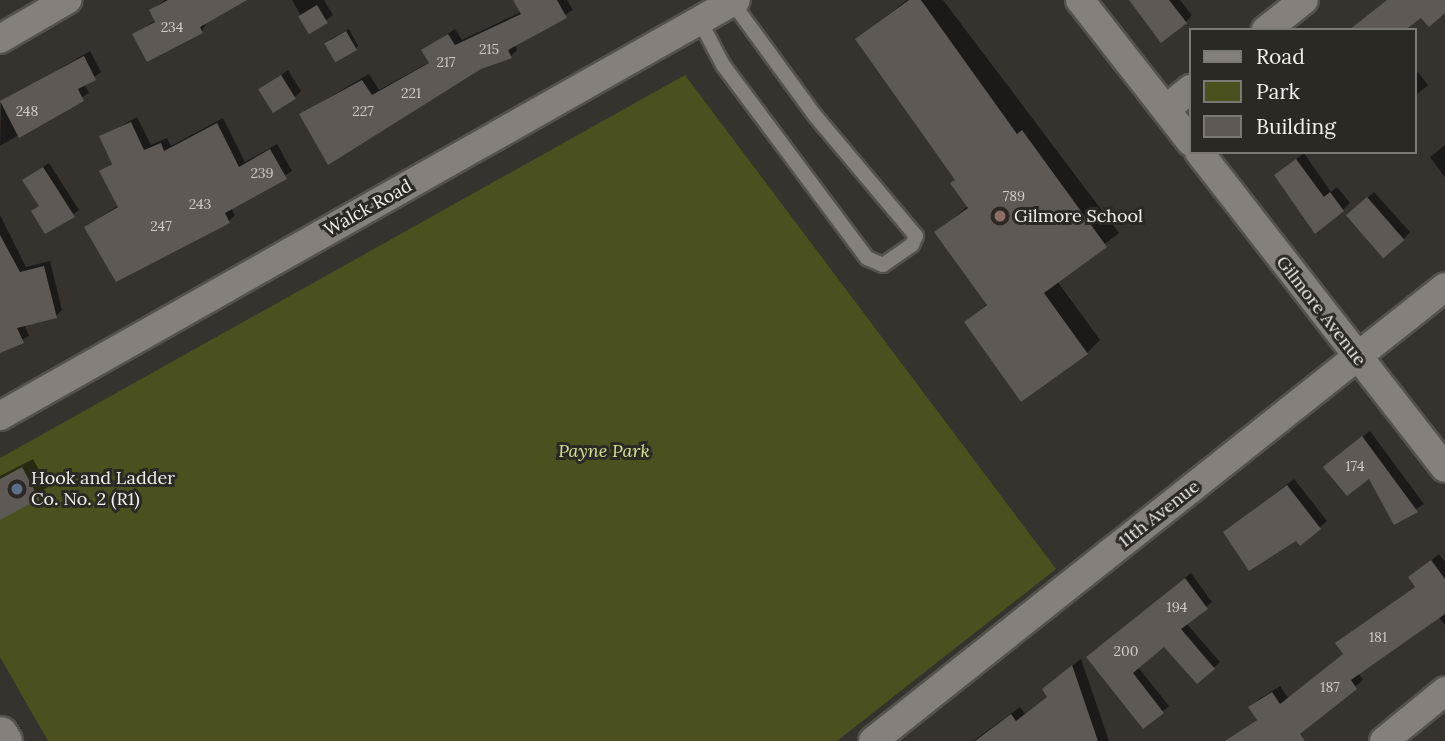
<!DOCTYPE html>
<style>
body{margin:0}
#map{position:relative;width:1445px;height:741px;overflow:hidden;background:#36322e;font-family:Lora,serif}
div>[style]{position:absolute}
.green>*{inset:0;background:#4b501e}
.shadow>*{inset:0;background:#0007}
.building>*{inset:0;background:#5e5955;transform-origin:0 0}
.roads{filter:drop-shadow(2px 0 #55524e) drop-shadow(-2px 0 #55524e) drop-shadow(0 2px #55524e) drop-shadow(0 -2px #55524e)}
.service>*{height:14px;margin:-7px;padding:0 7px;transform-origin:7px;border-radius:7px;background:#85807b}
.minor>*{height:28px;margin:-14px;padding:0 14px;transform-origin:14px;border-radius:14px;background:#85807b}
.tertiary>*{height:35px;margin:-17.5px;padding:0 17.5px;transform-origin:17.5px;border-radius:17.5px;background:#85807b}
.dots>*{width:19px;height:19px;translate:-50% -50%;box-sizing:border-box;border:4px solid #2c2824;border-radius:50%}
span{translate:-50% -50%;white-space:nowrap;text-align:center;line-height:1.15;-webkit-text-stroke:6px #2c2824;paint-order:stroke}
.number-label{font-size:14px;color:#cecac7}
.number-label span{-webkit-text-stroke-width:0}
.street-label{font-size:18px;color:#f3f0ed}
.poi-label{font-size:18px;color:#f3f0ed}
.left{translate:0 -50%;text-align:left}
.park-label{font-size:18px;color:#d7e18f;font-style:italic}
.legend{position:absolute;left:1189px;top:28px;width:228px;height:126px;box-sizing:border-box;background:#2c2824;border:2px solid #7c7874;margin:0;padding:9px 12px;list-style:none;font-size:21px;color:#f3f0ed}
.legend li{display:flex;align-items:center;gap:14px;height:35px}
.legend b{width:35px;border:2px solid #7c7874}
</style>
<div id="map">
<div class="green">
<i style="clip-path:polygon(685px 75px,1056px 569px,837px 741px,48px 741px,0 657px,0 458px)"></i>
</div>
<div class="shadow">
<i style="clip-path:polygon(165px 0,244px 0,207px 22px,202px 31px,134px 34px,156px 20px,151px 10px)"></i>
<i style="clip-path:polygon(292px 0,324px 0,333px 15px,310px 32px)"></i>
<i style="clip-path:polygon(515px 0,567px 0,573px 10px,515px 44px,517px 50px,511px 56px,480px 68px,301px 114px,369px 74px,379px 90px,430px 62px,423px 50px,455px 29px,462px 40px,521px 12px)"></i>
<i style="clip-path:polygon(907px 0,943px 0,1119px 233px,1057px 281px,1100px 340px,1087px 353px,966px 322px,988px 303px,937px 232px,969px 205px,957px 179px,857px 39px)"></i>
<i style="clip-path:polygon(1132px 0,1180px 0,1192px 15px,1186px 22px)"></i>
<i style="clip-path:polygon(349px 29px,358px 46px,356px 49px,329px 40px)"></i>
<i style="clip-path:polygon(90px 51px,101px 72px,84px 84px,89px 93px,0 146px,1px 103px)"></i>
<i style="clip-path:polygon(288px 70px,301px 91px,295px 97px,260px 90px)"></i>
<i style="clip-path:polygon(1418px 72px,1428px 85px,1415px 96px,1415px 75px)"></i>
<i style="clip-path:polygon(137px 117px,151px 145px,167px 138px,171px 146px,223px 118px,245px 162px,277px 144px,292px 171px,231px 208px,235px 215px,229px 221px,86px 227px,119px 205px,101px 171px,113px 162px,102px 137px)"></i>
<i style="clip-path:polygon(1445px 145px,1445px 178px,1430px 157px)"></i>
<i style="clip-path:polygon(1304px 153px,1331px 192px,1337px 187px,1350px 203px,1343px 210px,1276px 175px)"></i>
<i style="clip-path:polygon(49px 163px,79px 210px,46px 232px,33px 211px,40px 205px,24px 180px)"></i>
<i style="clip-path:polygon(1374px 192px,1410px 232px,1404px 239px,1355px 209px)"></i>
<i style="clip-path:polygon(0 215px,26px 267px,50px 261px,62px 310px,56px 316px,24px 324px,29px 336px,0 351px)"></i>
<i style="clip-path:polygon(1370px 431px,1424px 504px,1395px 523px,1369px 476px,1332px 461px)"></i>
<i style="clip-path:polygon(33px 459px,48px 487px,0 518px,0 476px)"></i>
<i style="clip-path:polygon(1294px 479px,1327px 521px,1300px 544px,1296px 538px,1232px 526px)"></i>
<i style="clip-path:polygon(1439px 554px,1445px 562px,1445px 625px,1438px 616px,1358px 673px,1363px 680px,1291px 741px,1227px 741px,1258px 719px,1251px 708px,1258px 700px,1280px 686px,1288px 698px,1345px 653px,1338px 643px,1416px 586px,1410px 577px)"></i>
<i style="clip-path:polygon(1191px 573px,1212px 602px,1186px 623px,1220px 662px,1197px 682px,1164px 645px,1138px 667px,1169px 706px,1144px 727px,1094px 652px)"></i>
<i style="clip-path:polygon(1081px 659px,1109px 741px,973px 741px,1020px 707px,1025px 714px,1049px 696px,1052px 681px)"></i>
</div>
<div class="building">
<i style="clip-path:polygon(168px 0,247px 0,200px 27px,203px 33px,147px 62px,132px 34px,155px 22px,149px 10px)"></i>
<i style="clip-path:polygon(513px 0,557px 0,567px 18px,508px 50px,512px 58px,481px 69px,328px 165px,299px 114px,362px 80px,372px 95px,429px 63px,421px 50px,448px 34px,455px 45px,521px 14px)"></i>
<i style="clip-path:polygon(909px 0,921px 0,1017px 134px,1022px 130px,1107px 247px,1044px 293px,1088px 354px,1021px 402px,964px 322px,987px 305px,934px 232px,968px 208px,950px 183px,955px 180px,855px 39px)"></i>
<i style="clip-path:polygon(1129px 0,1169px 0,1187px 23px,1161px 43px)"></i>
<i style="clip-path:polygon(1387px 0,1445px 0,1445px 13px,1429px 27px,1421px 18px,1405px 30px,1349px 30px)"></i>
<i style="left:317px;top:5px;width:21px;height:22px;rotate:59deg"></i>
<i style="left:346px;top:31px;width:22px;height:25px;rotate:60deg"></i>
<i style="clip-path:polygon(84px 56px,96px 80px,78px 89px,84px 101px,19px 138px,0 101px)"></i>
<i style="left:281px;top:75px;width:28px;height:27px;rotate:58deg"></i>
<i style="clip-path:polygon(131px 122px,144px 150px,161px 143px,164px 151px,217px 123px,239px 167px,270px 149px,287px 179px,225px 213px,230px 223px,116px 282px,84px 227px,118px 207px,99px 171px,112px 164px,99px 136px)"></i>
<i style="clip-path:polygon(1296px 159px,1324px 197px,1330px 192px,1344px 211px,1315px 234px,1274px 175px)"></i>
<i style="clip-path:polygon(43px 167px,75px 217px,45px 234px,31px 211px,39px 206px,22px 180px)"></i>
<i style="left:1367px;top:197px;width:57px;height:28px;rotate:49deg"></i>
<i style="clip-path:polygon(0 235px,20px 272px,44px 266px,57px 318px,17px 328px,24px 343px,0 353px)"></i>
<i style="clip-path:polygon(1362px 436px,1418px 512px,1394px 525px,1369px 479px,1347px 496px,1323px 467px)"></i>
<i style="clip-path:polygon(22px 467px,39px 499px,0 520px,0 479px)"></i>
<i style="clip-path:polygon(1287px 485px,1321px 529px,1300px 546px,1296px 541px,1249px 571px,1223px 532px)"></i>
<i style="clip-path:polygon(1431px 560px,1445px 579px,1445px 614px,1351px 680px,1357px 689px,1300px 734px,1305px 741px,1225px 741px,1257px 720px,1248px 707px,1272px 692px,1280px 704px,1343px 654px,1335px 643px,1415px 587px,1408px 577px)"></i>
<i style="clip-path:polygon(1185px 578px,1208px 609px,1181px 629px,1215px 669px,1197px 684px,1164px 647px,1133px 673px,1164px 713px,1143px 729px,1086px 657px)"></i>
<i style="clip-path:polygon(1072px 665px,1098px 741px,975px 741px,1011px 714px,1016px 721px,1047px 697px,1042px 689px)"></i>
</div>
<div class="roads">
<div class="service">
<i style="left:700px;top:21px;width:50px;rotate:62.4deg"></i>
<i style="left:723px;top:65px;width:241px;rotate:53.3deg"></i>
<i style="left:867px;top:258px;width:17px;rotate:24deg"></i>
<i style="left:883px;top:265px;width:35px;rotate:-35deg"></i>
<i style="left:912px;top:245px;width:10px;rotate:-66deg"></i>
<i style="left:916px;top:236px;width:155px;rotate:-130deg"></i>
<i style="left:816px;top:117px;width:142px;rotate:-126.1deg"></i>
</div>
<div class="minor">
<i style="left:1080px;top:0;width:180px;rotate:52deg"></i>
<i style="left:1266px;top:30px;width:48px;rotate:-38.3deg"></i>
<i style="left:0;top:39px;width:78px;rotate:-30.2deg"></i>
<i style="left:1166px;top:109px;width:32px;rotate:-39deg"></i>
<i style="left:1199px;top:152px;width:400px;rotate:52.1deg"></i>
<i style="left:0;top:416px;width:845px;rotate:-29.48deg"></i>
<i style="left:873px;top:741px;width:730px;rotate:-38.44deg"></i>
<i style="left:1384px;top:741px;width:79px;rotate:-39.3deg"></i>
</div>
<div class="tertiary">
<i style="left:0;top:734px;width:8px;rotate:60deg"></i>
</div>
</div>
<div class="dots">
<i style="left:1000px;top:216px;background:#8d6e63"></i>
<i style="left:17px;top:489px;background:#5c6f8a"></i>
</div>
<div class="number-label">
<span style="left:172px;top:27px">234</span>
<span style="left:489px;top:49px">215</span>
<span style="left:446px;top:62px">217</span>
<span style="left:411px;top:93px">221</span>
<span style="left:27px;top:111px">248</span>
<span style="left:363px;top:111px">227</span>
<span style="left:262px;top:173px">239</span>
<span style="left:1014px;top:196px">789</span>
<span style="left:200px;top:204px">243</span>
<span style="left:161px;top:226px">247</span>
<span style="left:1355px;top:466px">174</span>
<span style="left:1177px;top:607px">194</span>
<span style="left:1378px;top:637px">181</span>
<span style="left:1126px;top:651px">200</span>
<span style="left:1330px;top:687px">187</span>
</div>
<div class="street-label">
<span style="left:368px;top:208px;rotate:-29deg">Walck Road</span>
<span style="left:1321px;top:311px;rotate:52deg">Gilmore Avenue</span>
<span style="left:1159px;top:514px;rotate:-38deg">11th Avenue</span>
</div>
<div class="poi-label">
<span class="left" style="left:1014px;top:216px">Gilmore School</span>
<span class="left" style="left:31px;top:489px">Hook and Ladder<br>Co. No. 2 (R1)</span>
</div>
<div class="park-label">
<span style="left:604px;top:451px">Payne Park</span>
</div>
<ul class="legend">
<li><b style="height:9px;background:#85807b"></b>Road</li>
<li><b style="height:19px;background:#4b501e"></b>Park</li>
<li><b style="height:19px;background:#5e5955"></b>Building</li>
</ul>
</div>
